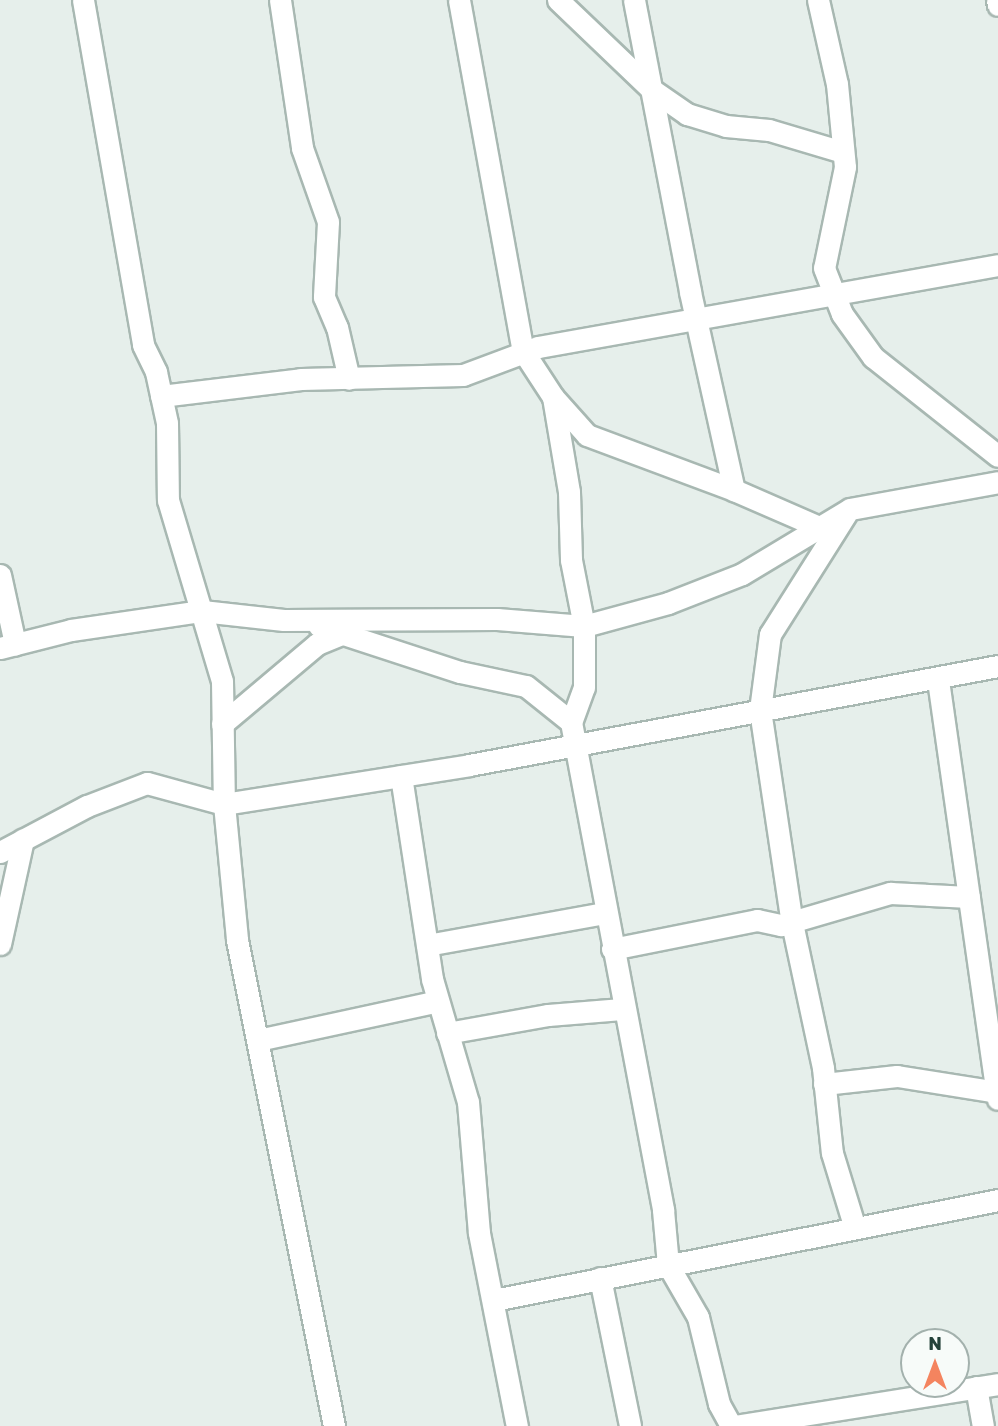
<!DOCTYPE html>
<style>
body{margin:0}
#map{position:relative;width:998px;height:1426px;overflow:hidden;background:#e6efeb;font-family:Rubik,sans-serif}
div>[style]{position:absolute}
.roads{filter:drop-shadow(2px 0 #a8b8b2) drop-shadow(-2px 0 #a8b8b2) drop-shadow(0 2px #a8b8b2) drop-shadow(0 -2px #a8b8b2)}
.minor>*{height:21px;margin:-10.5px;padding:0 10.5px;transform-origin:10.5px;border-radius:10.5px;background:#fff}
span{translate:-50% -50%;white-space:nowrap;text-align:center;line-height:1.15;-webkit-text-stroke:5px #f7fbf9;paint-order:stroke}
.north{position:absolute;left:900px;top:1328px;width:70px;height:70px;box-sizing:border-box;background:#f7fbf9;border:2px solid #a3b1ad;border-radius:50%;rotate:0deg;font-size:19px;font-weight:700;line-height:28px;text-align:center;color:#24423a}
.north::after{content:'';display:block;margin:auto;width:24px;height:32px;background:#f4845f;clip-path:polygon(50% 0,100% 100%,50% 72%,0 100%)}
</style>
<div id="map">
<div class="roads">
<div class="minor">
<i style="left:83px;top:0;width:350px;rotate:80.1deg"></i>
<i style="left:143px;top:345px;width:30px;rotate:64deg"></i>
<i style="left:156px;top:372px;width:52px;rotate:77.8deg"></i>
<i style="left:167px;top:423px;width:77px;rotate:89.3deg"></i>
<i style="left:168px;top:500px;width:189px;rotate:73.4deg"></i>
<i style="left:222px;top:681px;width:123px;rotate:89.1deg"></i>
<i style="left:224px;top:804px;width:137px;rotate:84.5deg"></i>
<i style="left:237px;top:940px;width:496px;rotate:78.7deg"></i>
<i style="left:280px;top:0;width:150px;rotate:81.5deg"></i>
<i style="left:302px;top:148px;width:78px;rotate:70.6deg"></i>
<i style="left:328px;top:222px;width:75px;rotate:93.1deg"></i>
<i style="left:324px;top:297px;width:33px;rotate:67deg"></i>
<i style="left:337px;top:327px;width:53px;rotate:77deg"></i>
<i style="left:459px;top:0;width:357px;rotate:79.7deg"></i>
<i style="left:523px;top:351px;width:55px;rotate:56.9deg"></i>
<i style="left:553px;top:397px;width:96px;rotate:80.4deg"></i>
<i style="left:569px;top:492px;width:68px;rotate:88.3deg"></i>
<i style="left:571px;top:560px;width:67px;rotate:78.9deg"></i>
<i style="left:584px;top:626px;width:61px;rotate:90deg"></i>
<i style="left:584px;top:687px;width:37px;rotate:110deg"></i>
<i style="left:571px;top:722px;width:497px;rotate:79.3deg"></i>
<i style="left:663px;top:1210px;width:55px;rotate:84.8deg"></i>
<i style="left:668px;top:1265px;width:60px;rotate:60deg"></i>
<i style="left:698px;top:1317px;width:89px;rotate:76.4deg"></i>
<i style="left:719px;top:1404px;width:25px;rotate:61deg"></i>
<i style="left:558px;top:0;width:129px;rotate:43.7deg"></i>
<i style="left:651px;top:89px;width:44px;rotate:34.8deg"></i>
<i style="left:687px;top:114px;width:41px;rotate:17.1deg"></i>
<i style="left:726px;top:126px;width:43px;rotate:5.3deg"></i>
<i style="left:769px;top:130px;width:77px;rotate:16.6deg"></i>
<i style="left:634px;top:0;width:297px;rotate:79.1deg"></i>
<i style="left:690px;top:292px;width:203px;rotate:77.5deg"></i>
<i style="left:734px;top:490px;width:93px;rotate:23.5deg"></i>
<i style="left:818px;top:0;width:86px;rotate:77.3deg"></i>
<i style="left:837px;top:84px;width:83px;rotate:84.5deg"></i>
<i style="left:845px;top:167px;width:103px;rotate:101.7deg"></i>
<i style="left:824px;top:268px;width:49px;rotate:68.6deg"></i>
<i style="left:842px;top:314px;width:53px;rotate:54.2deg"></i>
<i style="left:873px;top:357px;width:159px;rotate:38.4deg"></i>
<i style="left:997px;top:0;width:5px;rotate:79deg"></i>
<i style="left:161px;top:396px;width:141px;rotate:-6.9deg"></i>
<i style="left:301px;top:379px;width:162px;rotate:-1.4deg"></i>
<i style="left:463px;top:375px;width:80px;rotate:-20.5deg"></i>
<i style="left:538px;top:347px;width:467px;rotate:-10.1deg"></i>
<i style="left:553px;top:397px;width:51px;rotate:48.2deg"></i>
<i style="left:587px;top:435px;width:157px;rotate:20.5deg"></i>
<i style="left:846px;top:514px;width:142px;rotate:122.3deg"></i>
<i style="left:770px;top:634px;width:77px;rotate:97.5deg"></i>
<i style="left:760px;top:710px;width:215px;rotate:81.5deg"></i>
<i style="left:792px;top:923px;width:148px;rotate:77.9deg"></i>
<i style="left:823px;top:1068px;width:85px;rotate:84deg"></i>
<i style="left:832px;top:1153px;width:78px;rotate:73deg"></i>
<i style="left:0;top:575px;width:71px;rotate:77.7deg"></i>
<i style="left:319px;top:626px;width:148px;rotate:18.1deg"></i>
<i style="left:460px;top:672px;width:67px;rotate:12deg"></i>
<i style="left:526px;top:686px;width:58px;rotate:38.7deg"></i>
<i style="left:0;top:648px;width:73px;rotate:-14.2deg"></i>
<i style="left:71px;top:630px;width:132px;rotate:-8.3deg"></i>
<i style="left:202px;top:611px;width:82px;rotate:6.3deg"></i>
<i style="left:284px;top:620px;width:213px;rotate:-0.3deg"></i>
<i style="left:497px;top:619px;width:87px;rotate:4.6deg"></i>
<i style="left:584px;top:626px;width:87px;rotate:-15.3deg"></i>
<i style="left:668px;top:603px;width:79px;rotate:-21.4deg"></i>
<i style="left:742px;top:574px;width:126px;rotate:-31deg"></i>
<i style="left:850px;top:509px;width:150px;rotate:-10.3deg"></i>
<i style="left:938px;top:680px;width:423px;rotate:81.9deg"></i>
<i style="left:222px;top:724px;width:124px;rotate:-40.1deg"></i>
<i style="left:317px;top:644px;width:31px;rotate:-22deg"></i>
<i style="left:401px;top:776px;width:205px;rotate:81.3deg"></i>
<i style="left:432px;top:979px;width:128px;rotate:73.7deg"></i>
<i style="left:468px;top:1102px;width:131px;rotate:85.2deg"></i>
<i style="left:479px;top:1233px;width:197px;rotate:78.9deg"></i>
<i style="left:0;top:852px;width:98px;rotate:-27.9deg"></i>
<i style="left:87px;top:806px;width:64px;rotate:-21deg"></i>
<i style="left:147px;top:783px;width:80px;rotate:15.3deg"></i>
<i style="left:224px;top:804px;width:248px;rotate:-9deg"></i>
<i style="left:469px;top:765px;width:538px;rotate:-10.6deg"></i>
<i style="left:0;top:944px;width:107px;rotate:-77.6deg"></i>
<i style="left:427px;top:945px;width:181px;rotate:-10.2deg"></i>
<i style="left:612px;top:949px;width:148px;rotate:-11.3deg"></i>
<i style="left:757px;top:920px;width:25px;rotate:12deg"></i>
<i style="left:781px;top:925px;width:114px;rotate:-16.4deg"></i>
<i style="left:890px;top:893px;width:79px;rotate:2.9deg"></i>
<i style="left:447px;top:1033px;width:103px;rotate:-10.1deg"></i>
<i style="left:548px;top:1015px;width:74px;rotate:-4.6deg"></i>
<i style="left:258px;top:1040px;width:184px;rotate:-12.2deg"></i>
<i style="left:824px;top:1084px;width:73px;rotate:-6.3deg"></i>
<i style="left:897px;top:1076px;width:101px;rotate:9.1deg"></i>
<i style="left:600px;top:1278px;width:151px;rotate:78.5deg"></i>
<i style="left:494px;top:1300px;width:514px;rotate:-11.22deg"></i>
<i style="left:976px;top:1387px;width:40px;rotate:80deg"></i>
<i style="left:734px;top:1426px;width:267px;rotate:-9deg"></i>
</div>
</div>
<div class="north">N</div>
</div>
